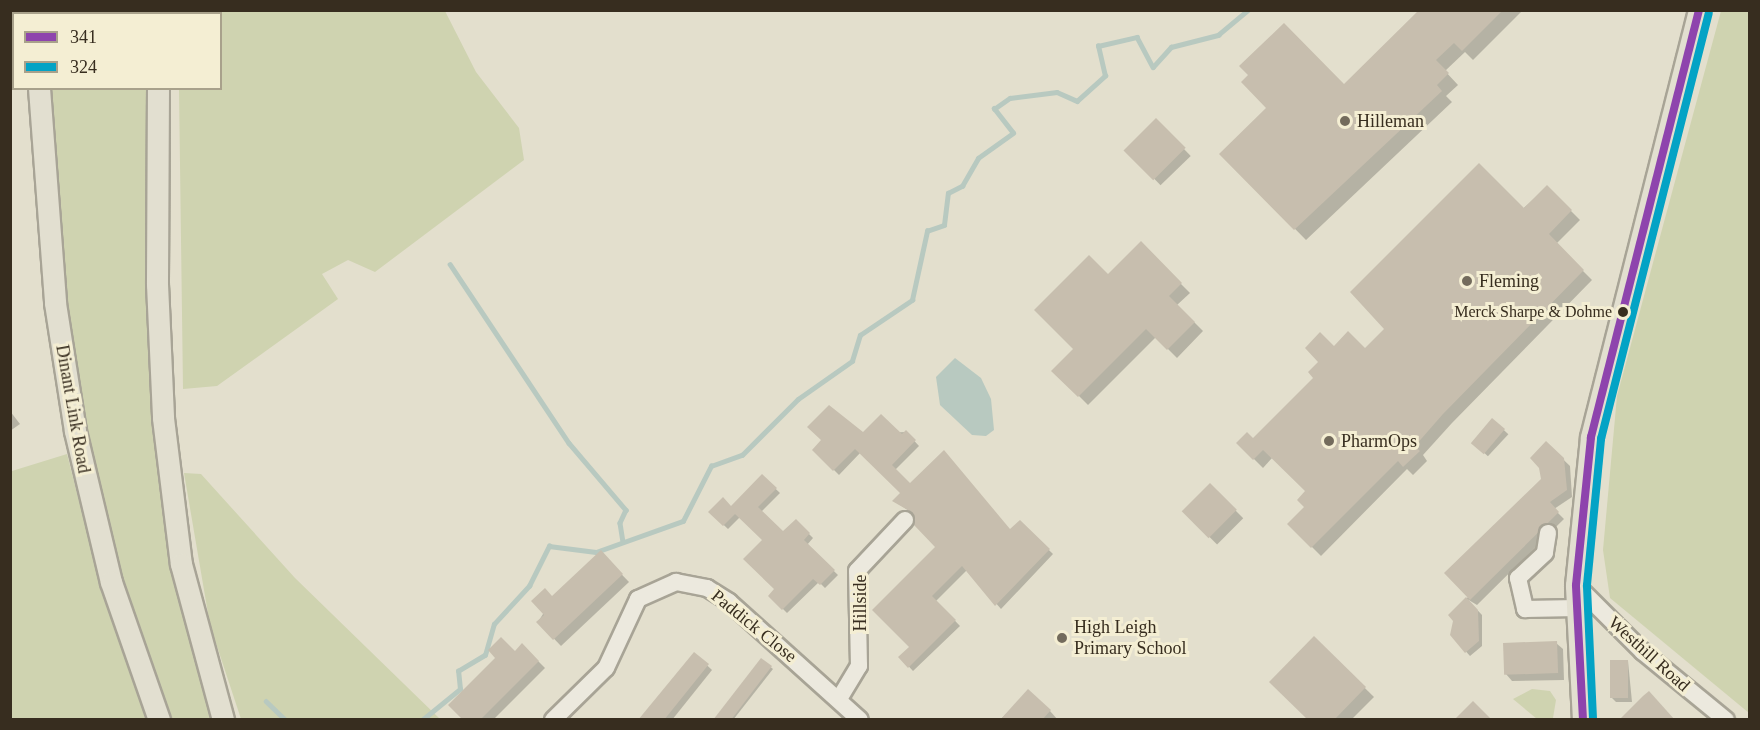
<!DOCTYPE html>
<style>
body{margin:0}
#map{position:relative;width:1760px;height:730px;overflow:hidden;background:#e3dfcd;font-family:Georgia,serif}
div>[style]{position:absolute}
.green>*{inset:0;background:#cfd3b0}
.water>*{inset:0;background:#b8c9c0}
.shadow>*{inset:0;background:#0003;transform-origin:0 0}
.stream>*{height:4.5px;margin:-2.25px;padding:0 2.25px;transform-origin:2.25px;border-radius:2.25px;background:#b8c9c0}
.building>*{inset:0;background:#c7beae;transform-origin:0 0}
.roads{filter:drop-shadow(2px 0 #a8a496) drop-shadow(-2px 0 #a8a496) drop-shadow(0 2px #a8a496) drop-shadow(0 -2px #a8a496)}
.minor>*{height:16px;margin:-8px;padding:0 8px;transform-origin:8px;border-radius:8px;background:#ece9de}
.major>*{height:21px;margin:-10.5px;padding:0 10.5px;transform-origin:10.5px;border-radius:10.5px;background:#e2dfd0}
.bus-1>*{height:8px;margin:-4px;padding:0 4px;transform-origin:4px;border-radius:4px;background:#8e44ad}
.bus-2>*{height:8px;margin:-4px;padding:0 4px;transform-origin:4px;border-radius:4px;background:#03a3c5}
.dots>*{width:16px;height:16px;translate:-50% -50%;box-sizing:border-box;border:3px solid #f4eed3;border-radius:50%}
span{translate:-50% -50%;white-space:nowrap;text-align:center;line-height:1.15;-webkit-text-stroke:6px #f4eed3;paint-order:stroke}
.bus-label{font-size:16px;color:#372d1f}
.right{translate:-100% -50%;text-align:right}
.poi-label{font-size:18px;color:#372d1f}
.left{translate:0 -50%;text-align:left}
.street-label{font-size:18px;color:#372d1f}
.frame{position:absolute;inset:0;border:12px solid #372d1f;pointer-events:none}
.legend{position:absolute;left:12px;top:12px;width:210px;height:78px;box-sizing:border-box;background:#f4eed3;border:2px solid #a8a18b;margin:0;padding:8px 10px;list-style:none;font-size:18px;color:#372d1f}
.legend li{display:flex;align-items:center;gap:12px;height:30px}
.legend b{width:30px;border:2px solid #a8a18b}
</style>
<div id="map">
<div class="green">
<i style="clip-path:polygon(46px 11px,153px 11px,153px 14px)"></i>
<i style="clip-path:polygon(180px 11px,445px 11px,476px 72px,519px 128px,524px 160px,375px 272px,348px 260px,322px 274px,338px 299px,217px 386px,183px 389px,179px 89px,220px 88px,220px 14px)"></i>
<i style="clip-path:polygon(1721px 11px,1750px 11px,1749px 713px,1610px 598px,1603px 550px,1617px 396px)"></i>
<i style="clip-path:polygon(50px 89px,151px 89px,167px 531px,213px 719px,170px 719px,112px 549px,69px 334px)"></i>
<i style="clip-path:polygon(67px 454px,97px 571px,148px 719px,11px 719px,10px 465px,12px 471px)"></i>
<i style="clip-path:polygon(184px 473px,201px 474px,295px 578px,440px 719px,241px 719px,210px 625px)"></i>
<i style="clip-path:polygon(1532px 689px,1550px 691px,1556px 700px,1553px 718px,1537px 719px,1513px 699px)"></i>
</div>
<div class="water">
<i style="clip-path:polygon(955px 358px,981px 378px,991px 399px,994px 430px,986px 436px,972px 435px,940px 405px,936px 377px)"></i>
</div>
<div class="shadow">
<i style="clip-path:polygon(1421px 10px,1523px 10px,1473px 60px,1465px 52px,1445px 71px,1458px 85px,1446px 96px,1452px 102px,1306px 240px,1221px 154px,1344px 86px)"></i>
<i style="left:1156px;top:120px;width:50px;height:42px;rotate:46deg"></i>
<i style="clip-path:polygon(1547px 187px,1580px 220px,1556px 244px,1592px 280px,1452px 423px,1423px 455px,1427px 461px,1413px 475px,1407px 469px,1321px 556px,1289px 524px,1306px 507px,1307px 491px,1273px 457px,1263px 468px,1238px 443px,1253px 440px,1315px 378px,1334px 348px,1366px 350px)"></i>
<i style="clip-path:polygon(1141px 244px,1190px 293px,1177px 305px,1203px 331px,1177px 358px,1156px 337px,1088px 405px,1054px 371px,1075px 349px,1108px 276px)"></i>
<i style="clip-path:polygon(10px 411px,20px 424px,10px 431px)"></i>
<i style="left:1493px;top:420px;width:21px;height:30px;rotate:43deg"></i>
<i style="clip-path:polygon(906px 432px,919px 446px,895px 470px,910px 486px,1011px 531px,1020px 522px,1053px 554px,1001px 609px,967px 570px,936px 601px,960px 626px,913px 671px,900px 657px,911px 647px,938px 547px,914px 514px,894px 501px,902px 493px,861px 452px,839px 475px,814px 450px,863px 434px)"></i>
<i style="clip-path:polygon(1546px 443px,1570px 466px,1572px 497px,1554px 509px,1564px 519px,1477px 605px,1467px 599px,1482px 615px,1482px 646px,1470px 656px,1451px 635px,1455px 621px,1450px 615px,1468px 597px,1542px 480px)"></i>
<i style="clip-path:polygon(762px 476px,780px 493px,761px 512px,784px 533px,796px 521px,813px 538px,807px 545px,838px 575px,825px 588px,819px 582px,787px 613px,770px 596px,776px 589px,764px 540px,740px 517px,728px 529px,710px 512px,731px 508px)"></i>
<i style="left:1210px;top:485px;width:47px;height:37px;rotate:45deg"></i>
<i style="clip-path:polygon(601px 553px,629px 582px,561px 646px,538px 622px,553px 598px)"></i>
<i style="clip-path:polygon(1314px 638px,1374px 697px,1351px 720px,1310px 720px)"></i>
<i style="clip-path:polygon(1556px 643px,1563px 649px,1564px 680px,1512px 681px,1506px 674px)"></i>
<i style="clip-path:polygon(522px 645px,545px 668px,493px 720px,465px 720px)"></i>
<i style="clip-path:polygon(695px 654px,712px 670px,672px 720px,642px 720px)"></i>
<i style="clip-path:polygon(762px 660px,773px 669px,733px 720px,715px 720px)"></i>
<i style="clip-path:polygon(1628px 661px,1632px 702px,1616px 702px,1612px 698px)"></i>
<i style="clip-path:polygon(1029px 691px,1050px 711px,1058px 720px,1000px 720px)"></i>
</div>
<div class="stream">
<i style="left:450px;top:264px;width:215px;rotate:56.4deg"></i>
<i style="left:569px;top:443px;width:88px;rotate:49.6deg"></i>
<i style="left:626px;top:510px;width:14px;rotate:115deg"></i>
<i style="left:620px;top:523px;width:18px;rotate:81deg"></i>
<i style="left:266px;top:701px;width:28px;rotate:44deg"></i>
<i style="left:422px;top:720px;width:49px;rotate:-39.2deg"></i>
<i style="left:460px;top:689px;width:18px;rotate:-96deg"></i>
<i style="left:458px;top:671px;width:31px;rotate:-31deg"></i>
<i style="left:485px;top:655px;width:32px;rotate:-74deg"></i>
<i style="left:494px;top:624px;width:52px;rotate:-47.4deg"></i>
<i style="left:529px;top:586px;width:45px;rotate:-63.4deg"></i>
<i style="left:549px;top:546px;width:47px;rotate:7.3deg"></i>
<i style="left:596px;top:552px;width:92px;rotate:-19.6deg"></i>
<i style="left:683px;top:521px;width:62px;rotate:-63deg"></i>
<i style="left:711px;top:466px;width:33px;rotate:-20deg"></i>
<i style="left:742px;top:455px;width:79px;rotate:-45deg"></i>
<i style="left:798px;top:399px;width:66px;rotate:-35.1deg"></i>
<i style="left:852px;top:361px;width:27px;rotate:-73deg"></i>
<i style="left:860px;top:335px;width:63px;rotate:-33.9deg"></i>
<i style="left:912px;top:300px;width:71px;rotate:-77.7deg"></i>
<i style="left:927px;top:231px;width:18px;rotate:-19deg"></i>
<i style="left:944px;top:225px;width:32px;rotate:-83deg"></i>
<i style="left:948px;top:193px;width:16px;rotate:-27deg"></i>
<i style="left:962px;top:186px;width:32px;rotate:-60deg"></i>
<i style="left:978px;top:158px;width:43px;rotate:-35.5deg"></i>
<i style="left:1013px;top:133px;width:31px;rotate:-128deg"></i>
<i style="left:994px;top:109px;width:19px;rotate:-35deg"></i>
<i style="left:1010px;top:98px;width:47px;rotate:-7.3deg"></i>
<i style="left:1057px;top:92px;width:22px;rotate:24deg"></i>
<i style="left:1077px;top:101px;width:38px;rotate:-42deg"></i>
<i style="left:1105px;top:76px;width:31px;rotate:-103deg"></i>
<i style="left:1098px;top:46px;width:40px;rotate:-13deg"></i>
<i style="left:1137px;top:37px;width:34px;rotate:62deg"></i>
<i style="left:1153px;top:67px;width:27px;rotate:-48deg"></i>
<i style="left:1171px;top:47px;width:49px;rotate:-14.3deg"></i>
<i style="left:1218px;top:35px;width:39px;rotate:-40deg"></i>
</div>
<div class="building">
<i style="clip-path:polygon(1419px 10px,1503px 10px,1462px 51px,1454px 43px,1436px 60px,1449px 73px,1437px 85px,1442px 91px,1294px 230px,1219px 154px,1266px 108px,1241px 82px,1248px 75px,1239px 66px,1284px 23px,1344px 84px)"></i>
<i style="left:1156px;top:118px;width:42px;height:46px;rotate:45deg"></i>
<i style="clip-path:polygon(1479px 163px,1524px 208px,1547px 185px,1572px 210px,1549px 234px,1584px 270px,1443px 414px,1415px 446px,1420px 451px,1403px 467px,1398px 461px,1311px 548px,1287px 524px,1304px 507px,1297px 500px,1305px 491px,1263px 450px,1253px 460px,1236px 443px,1247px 432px,1253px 438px,1313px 378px,1308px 372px,1318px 362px,1305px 348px,1320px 332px,1334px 346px,1348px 331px,1365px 348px,1384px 329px,1350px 292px)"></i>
<i style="clip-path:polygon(1141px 241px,1182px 283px,1169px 296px,1195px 322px,1167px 350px,1146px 329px,1078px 397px,1051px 371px,1073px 349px,1034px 310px,1089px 255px,1108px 274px)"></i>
<i style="clip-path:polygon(829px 405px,863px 432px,881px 414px,902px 434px,906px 430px,916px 440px,892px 465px,910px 483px,944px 450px,1010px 529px,1020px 520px,1050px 549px,995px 606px,962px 566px,932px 596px,956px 620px,908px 668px,898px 657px,909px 647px,872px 610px,935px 547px,914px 525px,913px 513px,892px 501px,900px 493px,855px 449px,833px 471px,812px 450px,821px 440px,807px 427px)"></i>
<i style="left:1492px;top:418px;width:17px;height:33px;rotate:40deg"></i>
<i style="clip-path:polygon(1546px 441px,1564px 458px,1567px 490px,1550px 502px,1559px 512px,1470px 600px,1444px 573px,1541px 479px,1539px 468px,1530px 458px)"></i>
<i style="clip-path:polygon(762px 474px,777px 488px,758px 507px,783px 531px,796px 519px,810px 533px,804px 540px,835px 570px,820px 585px,813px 579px,782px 610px,768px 596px,774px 589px,743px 559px,762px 540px,735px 514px,723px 526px,708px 512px,723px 497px,731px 506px)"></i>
<i style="left:1210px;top:483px;width:38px;height:40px;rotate:45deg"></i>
<i style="clip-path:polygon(601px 550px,623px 574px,553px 640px,536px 622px,544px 615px,531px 601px,545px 588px,552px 596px)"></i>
<i style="clip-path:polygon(1466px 597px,1478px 610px,1479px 641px,1465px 653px,1450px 635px,1453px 621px,1448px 615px)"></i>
<i style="clip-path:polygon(1314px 636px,1366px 687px,1334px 720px,1308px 720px,1269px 682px)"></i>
<i style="clip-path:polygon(501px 637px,515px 651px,522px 643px,539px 661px,480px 720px,463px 720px,448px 705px,495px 658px,488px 650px)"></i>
<i style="left:1557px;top:641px;width:32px;height:54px;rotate:88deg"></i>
<i style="clip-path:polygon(694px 652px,709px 664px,664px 720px,638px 720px)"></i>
<i style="clip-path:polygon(761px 658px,772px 666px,731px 720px,713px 720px)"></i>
<i style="left:1610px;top:660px;width:18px;height:38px"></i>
<i style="clip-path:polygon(1028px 689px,1051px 710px,1042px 720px,1000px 720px)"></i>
<i style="clip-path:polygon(1649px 691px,1675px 720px,1619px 720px,1643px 696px)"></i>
<i style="clip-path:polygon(1473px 701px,1492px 720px,1454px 720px)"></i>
</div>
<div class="roads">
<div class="minor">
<i style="left:1548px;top:533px;width:20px;rotate:99deg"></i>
<i style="left:1545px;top:553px;width:37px;rotate:137deg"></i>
<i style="left:1518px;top:578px;width:32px;rotate:77deg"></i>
<i style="left:1525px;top:609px;width:52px;rotate:-1.1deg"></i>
<i style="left:1576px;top:585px;width:95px;rotate:45deg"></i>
<i style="left:1643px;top:652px;width:107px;rotate:39.3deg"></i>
<i style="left:839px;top:699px;width:39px;rotate:-59deg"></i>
<i style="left:859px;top:666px;width:95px;rotate:-91.2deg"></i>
<i style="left:857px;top:571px;width:70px;rotate:-46.7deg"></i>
<i style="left:553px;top:720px;width:74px;rotate:-44.5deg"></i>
<i style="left:606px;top:668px;width:76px;rotate:-65.1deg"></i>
<i style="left:638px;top:599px;width:42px;rotate:-24.1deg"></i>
<i style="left:676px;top:582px;width:32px;rotate:11deg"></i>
<i style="left:707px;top:588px;width:26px;rotate:32deg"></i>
<i style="left:729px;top:602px;width:176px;rotate:42deg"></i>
</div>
<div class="major">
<i style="left:35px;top:10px;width:4px;rotate:90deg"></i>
<i style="left:161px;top:14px;width:4px;rotate:-90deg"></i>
<i style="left:39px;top:88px;width:216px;rotate:85.7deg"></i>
<i style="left:55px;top:303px;width:130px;rotate:81.1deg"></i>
<i style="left:75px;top:431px;width:155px;rotate:76.6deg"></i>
<i style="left:111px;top:582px;width:146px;rotate:70.8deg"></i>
<i style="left:158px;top:88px;width:196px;rotate:90.3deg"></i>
<i style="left:157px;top:284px;width:134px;rotate:87.4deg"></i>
<i style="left:163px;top:418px;width:147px;rotate:83deg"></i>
<i style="left:181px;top:564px;width:162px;rotate:74.9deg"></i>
<i style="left:1583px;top:720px;width:135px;rotate:-93deg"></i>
<i style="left:1576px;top:585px;width:149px;rotate:-84.2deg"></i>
<i style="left:1591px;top:437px;width:440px;rotate:-75.8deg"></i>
</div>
</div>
<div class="bus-1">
<i style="left:1583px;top:720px;width:135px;rotate:-93deg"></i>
<i style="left:1576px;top:585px;width:149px;rotate:-84.2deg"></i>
<i style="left:1591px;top:437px;width:440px;rotate:-75.8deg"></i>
</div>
<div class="bus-2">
<i style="left:1593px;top:719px;width:134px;rotate:-92.6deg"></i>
<i style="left:1587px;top:585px;width:147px;rotate:-84.5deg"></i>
<i style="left:1601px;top:439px;width:439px;rotate:-75.8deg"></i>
</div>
<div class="dots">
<i style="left:1345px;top:121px;background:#736b5c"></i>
<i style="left:1467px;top:281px;background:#736b5c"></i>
<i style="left:1623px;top:312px;background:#372d1f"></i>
<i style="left:1329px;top:441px;background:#736b5c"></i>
<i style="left:1062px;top:638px;background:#736b5c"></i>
</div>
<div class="bus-label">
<span class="right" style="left:1612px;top:312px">Merck Sharpe &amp; Dohme</span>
</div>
<div class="poi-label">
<span class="left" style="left:1357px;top:121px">Hilleman</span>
<span class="left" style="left:1479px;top:281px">Fleming</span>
<span class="left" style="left:1341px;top:441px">PharmOps</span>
<span class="left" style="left:1074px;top:638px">High Leigh<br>Primary School</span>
</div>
<div class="street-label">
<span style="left:73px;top:409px;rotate:80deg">Dinant Link Road</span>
<span style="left:860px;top:603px;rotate:-90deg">Hillside</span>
<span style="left:754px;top:626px;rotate:39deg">Paddick Close</span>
<span style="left:1649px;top:654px;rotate:42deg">Westhill Road</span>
</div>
<div class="frame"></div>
<ul class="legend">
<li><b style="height:8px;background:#8e44ad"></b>341</li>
<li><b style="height:8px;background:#03a3c5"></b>324</li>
</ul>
</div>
